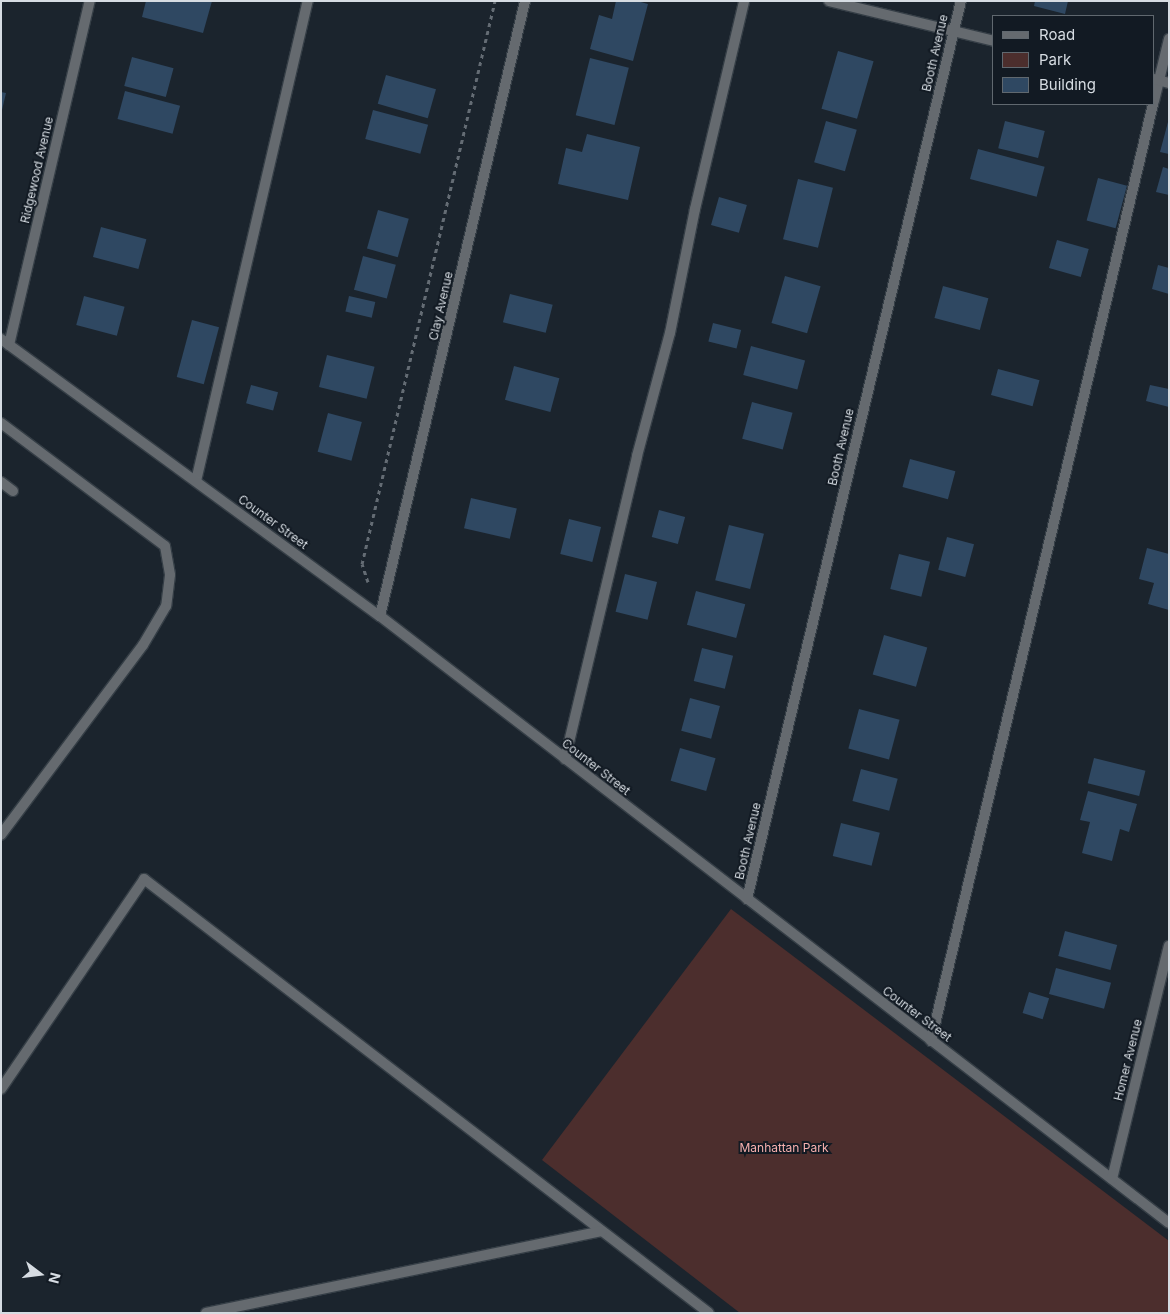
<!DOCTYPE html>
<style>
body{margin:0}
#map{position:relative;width:1170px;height:1314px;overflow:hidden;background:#1b242d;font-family:Inter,sans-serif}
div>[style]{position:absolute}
.green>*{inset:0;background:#4c2e2d}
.building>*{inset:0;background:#2f4862;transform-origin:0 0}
.path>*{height:3px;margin-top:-1.5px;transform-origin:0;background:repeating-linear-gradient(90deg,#646c74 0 4px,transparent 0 8px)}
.roads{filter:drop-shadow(1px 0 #353e46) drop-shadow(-1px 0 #353e46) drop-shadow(0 1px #353e46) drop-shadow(0 -1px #353e46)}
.lane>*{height:10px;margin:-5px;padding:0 5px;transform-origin:5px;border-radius:5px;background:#656a6f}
.street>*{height:10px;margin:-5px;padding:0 5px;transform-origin:5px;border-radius:5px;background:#656a6f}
span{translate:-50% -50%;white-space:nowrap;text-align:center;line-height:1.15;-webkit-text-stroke:4px #121a23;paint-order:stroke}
.street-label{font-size:12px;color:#d6dce2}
.park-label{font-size:12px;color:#f7b0ae}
.frame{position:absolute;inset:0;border:2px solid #d6dce2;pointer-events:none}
.legend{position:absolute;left:992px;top:15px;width:162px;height:90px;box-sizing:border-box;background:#121a23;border:1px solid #60686f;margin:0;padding:6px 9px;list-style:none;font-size:15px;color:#d6dce2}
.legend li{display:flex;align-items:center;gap:10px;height:25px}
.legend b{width:25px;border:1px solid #60686f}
.north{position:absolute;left:15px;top:1249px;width:50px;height:50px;-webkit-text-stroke:4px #121a23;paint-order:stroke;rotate:105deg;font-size:14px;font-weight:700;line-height:20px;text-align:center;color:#d6dce2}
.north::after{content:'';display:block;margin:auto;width:18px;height:22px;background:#d6dce2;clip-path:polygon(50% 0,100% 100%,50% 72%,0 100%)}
</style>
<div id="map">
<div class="green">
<i style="clip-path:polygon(731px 909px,1169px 1241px,1169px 1313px,740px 1313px,542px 1160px)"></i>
</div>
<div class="building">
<i style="clip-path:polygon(146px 1px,212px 1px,203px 33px,142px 17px)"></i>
<i style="clip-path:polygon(616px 1px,637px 1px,648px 4px,633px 61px,590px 49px,599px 15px,612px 19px)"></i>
<i style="clip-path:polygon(1035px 1px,1068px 1px,1065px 14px,1034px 6px)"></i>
<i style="left:838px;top:51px;width:37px;height:60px;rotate:16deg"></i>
<i style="left:132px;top:57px;width:43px;height:30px;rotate:15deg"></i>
<i style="left:590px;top:58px;width:40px;height:59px;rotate:14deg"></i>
<i style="left:386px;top:75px;width:52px;height:30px;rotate:16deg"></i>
<i style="left:125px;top:91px;width:57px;height:29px;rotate:15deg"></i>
<i style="clip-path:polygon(1px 92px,6px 93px,2px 110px,1px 110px)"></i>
<i style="left:373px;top:110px;width:57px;height:30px;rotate:15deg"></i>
<i style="left:826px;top:121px;width:32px;height:43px;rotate:16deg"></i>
<i style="left:1005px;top:121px;width:41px;height:28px;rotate:14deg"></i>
<i style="clip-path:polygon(1168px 122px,1169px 122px,1169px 154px,1160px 152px)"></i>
<i style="clip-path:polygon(587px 134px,640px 147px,628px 200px,558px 184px,566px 148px,582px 152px)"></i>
<i style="left:978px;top:149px;width:69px;height:31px;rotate:15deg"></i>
<i style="clip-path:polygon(1163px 167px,1169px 169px,1169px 195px,1156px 192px)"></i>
<i style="left:1098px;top:178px;width:30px;height:44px;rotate:15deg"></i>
<i style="left:798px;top:179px;width:36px;height:62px;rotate:14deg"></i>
<i style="left:719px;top:197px;width:29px;height:29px;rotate:16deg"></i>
<i style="left:378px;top:210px;width:32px;height:40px;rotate:16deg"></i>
<i style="left:101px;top:227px;width:47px;height:31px;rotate:15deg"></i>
<i style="left:1057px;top:240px;width:33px;height:29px;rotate:16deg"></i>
<i style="left:363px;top:256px;width:34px;height:35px;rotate:15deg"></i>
<i style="clip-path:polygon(1158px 265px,1169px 268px,1169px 294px,1152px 289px)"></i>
<i style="left:785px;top:276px;width:37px;height:49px;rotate:16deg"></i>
<i style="left:943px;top:286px;width:47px;height:33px;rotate:15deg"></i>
<i style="left:510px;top:294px;width:44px;height:29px;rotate:14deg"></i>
<i style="left:84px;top:296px;width:42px;height:30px;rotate:15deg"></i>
<i style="left:349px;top:296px;width:27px;height:16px;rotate:13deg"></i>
<i style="left:192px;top:320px;width:28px;height:59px;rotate:15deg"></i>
<i style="left:713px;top:323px;width:29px;height:19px;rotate:14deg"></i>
<i style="left:751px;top:346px;width:56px;height:30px;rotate:15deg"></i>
<i style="left:327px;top:355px;width:49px;height:33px;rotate:14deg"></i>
<i style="left:514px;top:366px;width:47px;height:35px;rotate:15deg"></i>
<i style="left:998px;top:369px;width:43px;height:27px;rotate:15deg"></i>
<i style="left:251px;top:385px;width:28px;height:19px;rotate:15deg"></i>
<i style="clip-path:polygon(1150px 385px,1169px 389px,1169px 407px,1146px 401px)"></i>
<i style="left:752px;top:402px;width:42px;height:38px;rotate:15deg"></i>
<i style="left:328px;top:413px;width:35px;height:40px;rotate:15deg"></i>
<i style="left:910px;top:459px;width:47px;height:29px;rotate:15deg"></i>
<i style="left:471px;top:498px;width:47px;height:31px;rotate:13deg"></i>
<i style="left:659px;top:510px;width:27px;height:28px;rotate:15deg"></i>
<i style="left:569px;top:519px;width:33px;height:36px;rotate:14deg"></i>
<i style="left:729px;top:525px;width:36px;height:57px;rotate:14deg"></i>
<i style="left:947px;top:537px;width:28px;height:34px;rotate:15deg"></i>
<i style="clip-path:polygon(1147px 548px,1169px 554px,1169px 610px,1148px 604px,1154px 583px,1139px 579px)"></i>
<i style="left:899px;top:554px;width:32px;height:36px;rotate:14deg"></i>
<i style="left:625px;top:574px;width:33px;height:39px;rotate:14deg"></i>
<i style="left:696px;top:591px;width:51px;height:35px;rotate:15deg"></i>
<i style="left:884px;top:635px;width:45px;height:41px;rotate:16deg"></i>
<i style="left:702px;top:648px;width:32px;height:34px;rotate:14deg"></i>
<i style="left:690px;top:698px;width:31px;height:34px;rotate:15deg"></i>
<i style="left:859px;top:709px;width:42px;height:41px;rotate:15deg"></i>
<i style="left:680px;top:748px;width:37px;height:34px;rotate:16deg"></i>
<i style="left:1094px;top:758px;width:53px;height:26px;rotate:14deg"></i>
<i style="left:861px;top:769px;width:38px;height:33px;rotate:15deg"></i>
<i style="clip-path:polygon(1088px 791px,1137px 804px,1129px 832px,1120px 829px,1112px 861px,1082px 853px,1090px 822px,1080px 820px)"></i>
<i style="left:841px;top:823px;width:40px;height:34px;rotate:14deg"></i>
<i style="left:1065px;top:931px;width:54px;height:26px;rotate:15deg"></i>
<i style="left:1056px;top:968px;width:57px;height:27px;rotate:15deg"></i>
<i style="left:1029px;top:992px;width:21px;height:22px;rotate:17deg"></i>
</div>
<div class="path">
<i style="left:368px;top:582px;width:19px;rotate:-108deg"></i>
<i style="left:362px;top:564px;width:578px;rotate:-76.71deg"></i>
</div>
<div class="roads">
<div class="lane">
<i style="left:1154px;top:101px;width:64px;rotate:-76.4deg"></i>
<i style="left:1px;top:423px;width:205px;rotate:36.9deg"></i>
<i style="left:165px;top:546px;width:29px;rotate:80deg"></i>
<i style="left:170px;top:575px;width:31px;rotate:97deg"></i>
<i style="left:166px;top:606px;width:45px;rotate:120.5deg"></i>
<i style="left:143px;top:645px;width:237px;rotate:126.8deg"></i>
<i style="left:196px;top:481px;width:493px;rotate:-76.9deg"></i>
<i style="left:1px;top:482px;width:15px;rotate:37deg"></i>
<i style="left:565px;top:759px;width:311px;rotate:-76.6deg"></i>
<i style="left:637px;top:456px;width:127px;rotate:-75deg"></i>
<i style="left:670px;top:333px;width:126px;rotate:-78.6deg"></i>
<i style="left:695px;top:209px;width:214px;rotate:-76.7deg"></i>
<i style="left:931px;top:1041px;width:963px;rotate:-76.67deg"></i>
<i style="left:1px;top:1089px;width:254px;rotate:-55.7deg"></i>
<i style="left:144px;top:879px;width:712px;rotate:37.53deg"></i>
<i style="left:206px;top:1313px;width:404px;rotate:-11.7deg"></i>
</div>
<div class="street">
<i style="left:829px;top:1px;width:170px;rotate:13.6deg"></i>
<i style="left:1154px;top:79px;width:16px;rotate:15deg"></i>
<i style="left:1px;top:339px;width:469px;rotate:36.2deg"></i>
<i style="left:380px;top:616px;width:995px;rotate:37.57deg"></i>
<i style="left:9px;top:345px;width:353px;rotate:-76.8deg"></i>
<i style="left:380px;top:616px;width:632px;rotate:-76.73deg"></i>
<i style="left:747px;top:899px;width:923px;rotate:-76.6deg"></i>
<i style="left:1112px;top:1179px;width:240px;rotate:-76.3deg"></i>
</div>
</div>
<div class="street-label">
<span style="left:935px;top:53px;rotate:-77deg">Booth Avenue</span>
<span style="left:37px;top:170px;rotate:-77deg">Ridgewood Avenue</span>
<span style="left:441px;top:306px;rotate:-77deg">Clay Avenue</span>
<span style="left:841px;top:447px;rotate:-77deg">Booth Avenue</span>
<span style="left:273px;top:522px;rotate:36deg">Counter Street</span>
<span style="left:596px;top:767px;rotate:38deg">Counter Street</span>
<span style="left:748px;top:841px;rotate:-77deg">Booth Avenue</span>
<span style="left:917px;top:1014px;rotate:37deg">Counter Street</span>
<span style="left:1128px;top:1060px;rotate:-76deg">Homer Avenue</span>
</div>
<div class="park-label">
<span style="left:784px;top:1148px">Manhattan Park</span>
</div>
<div class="frame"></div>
<ul class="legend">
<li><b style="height:6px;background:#656a6f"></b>Road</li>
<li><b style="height:14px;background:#4c2e2d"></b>Park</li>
<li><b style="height:14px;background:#2f4862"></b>Building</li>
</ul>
<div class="north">N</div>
</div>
